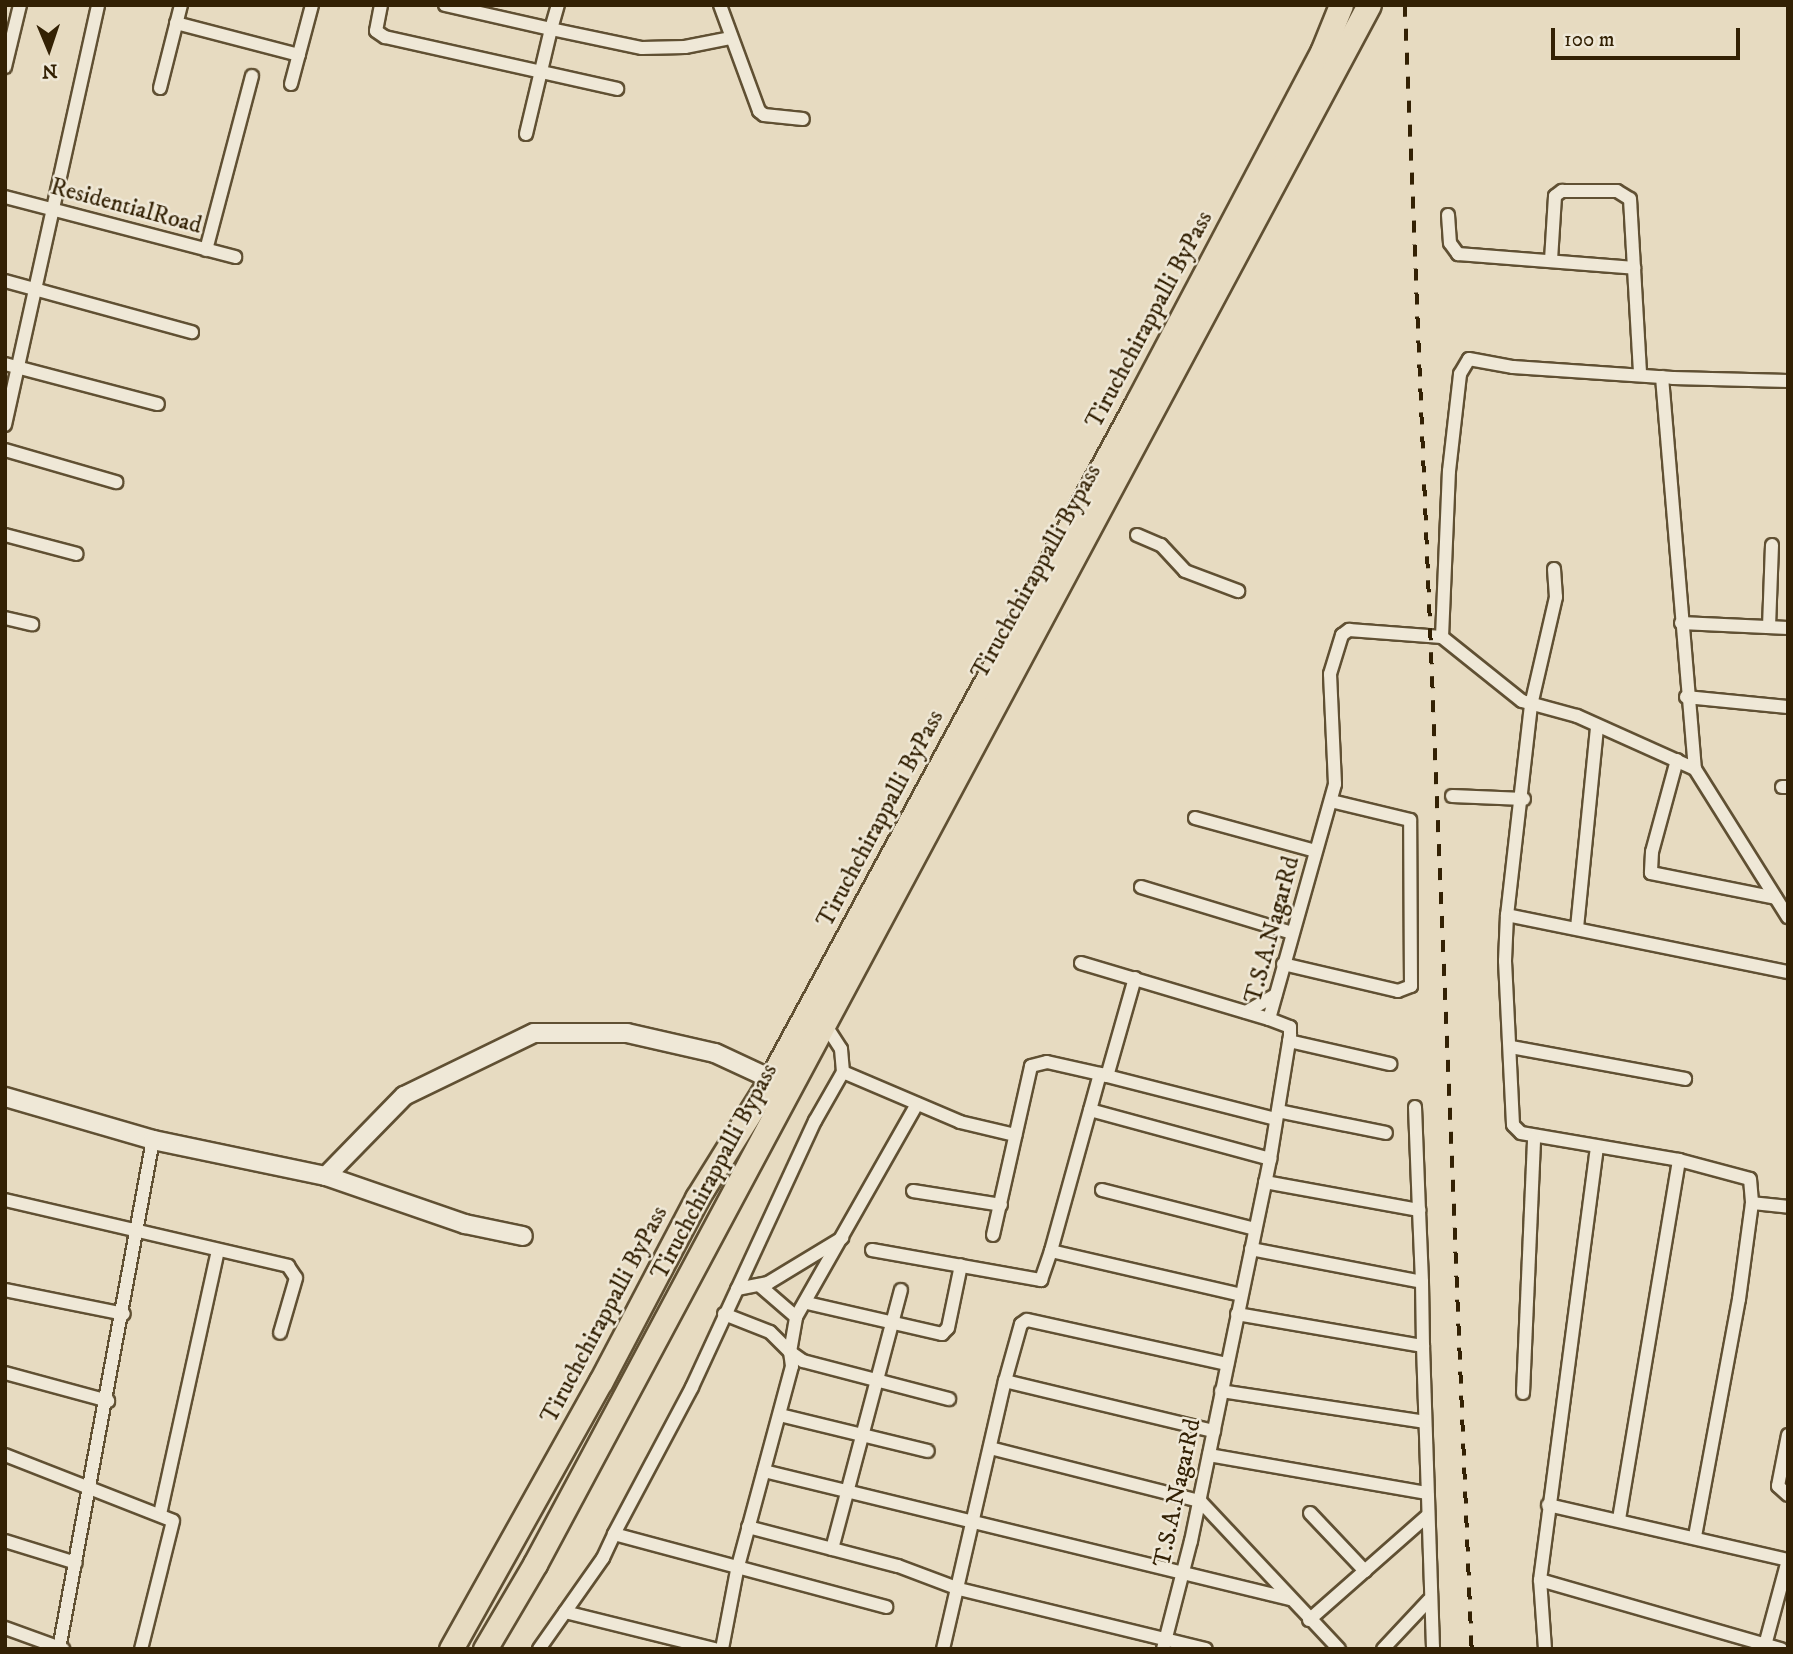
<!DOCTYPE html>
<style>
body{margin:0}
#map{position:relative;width:1793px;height:1654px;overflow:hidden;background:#e7dbc1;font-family:"IM FELL DW Pica",serif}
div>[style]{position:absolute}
.roads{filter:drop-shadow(2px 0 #605033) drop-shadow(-2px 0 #605033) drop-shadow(0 2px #605033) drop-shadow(0 -2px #605033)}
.street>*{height:12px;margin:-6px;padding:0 6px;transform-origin:6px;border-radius:6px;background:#efe8d7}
.secondary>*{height:18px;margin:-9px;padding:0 9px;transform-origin:9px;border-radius:9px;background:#efe8d7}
.highway>*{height:23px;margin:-11.5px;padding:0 11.5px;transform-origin:11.5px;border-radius:11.5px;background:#e7dbc1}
.rail>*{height:3.5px;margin-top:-1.75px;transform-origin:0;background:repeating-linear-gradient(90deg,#332104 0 12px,transparent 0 24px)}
span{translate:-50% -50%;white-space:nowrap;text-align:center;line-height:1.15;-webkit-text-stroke:5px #efe8d7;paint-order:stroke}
.street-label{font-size:24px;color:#332104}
.frame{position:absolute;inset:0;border:7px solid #332104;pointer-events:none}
.north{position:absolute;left:14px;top:14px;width:70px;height:70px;-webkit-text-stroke:5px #efe8d7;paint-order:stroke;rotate:178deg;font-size:19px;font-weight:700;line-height:28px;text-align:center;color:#332104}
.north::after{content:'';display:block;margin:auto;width:24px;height:32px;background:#332104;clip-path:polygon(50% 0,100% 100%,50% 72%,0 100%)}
.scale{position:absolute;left:1551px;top:28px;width:189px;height:32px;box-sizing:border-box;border:4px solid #332104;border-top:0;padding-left:9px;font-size:21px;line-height:24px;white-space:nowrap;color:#332104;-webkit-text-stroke:5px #efe8d7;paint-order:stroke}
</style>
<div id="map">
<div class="roads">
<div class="street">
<i style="left:381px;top:5px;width:26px;rotate:101deg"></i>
<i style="left:376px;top:31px;width:11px;rotate:34deg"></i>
<i style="left:385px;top:37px;width:238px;rotate:12.6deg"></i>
<i style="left:445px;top:5px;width:109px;rotate:12.8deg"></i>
<i style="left:551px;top:29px;width:25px;rotate:-74deg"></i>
<i style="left:720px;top:5px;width:113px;rotate:69.8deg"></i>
<i style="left:759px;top:111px;width:6px;rotate:39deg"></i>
<i style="left:764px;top:115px;width:39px;rotate:6deg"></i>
<i style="left:176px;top:23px;width:127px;rotate:14.6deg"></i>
<i style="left:5px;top:67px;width:64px;rotate:-76.4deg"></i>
<i style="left:291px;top:84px;width:82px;rotate:-75.1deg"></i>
<i style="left:160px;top:88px;width:86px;rotate:-75.8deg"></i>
<i style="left:526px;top:134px;width:108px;rotate:-76.6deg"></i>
<i style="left:551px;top:29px;width:93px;rotate:11.8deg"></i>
<i style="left:642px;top:48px;width:43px;rotate:-1.3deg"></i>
<i style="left:685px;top:47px;width:47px;rotate:-11.1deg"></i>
<i style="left:5px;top:197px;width:238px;rotate:14.6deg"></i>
<i style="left:1448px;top:215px;width:28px;rotate:86deg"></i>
<i style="left:1450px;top:243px;width:14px;rotate:54deg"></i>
<i style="left:1458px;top:254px;width:177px;rotate:4.5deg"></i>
<i style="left:206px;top:250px;width:180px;rotate:-75.2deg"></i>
<i style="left:1551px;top:260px;width:64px;rotate:-86.4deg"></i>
<i style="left:1555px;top:196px;width:9px;rotate:-36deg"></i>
<i style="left:1562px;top:191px;width:55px"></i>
<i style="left:1617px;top:191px;width:15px;rotate:32deg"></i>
<i style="left:1630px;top:199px;width:176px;rotate:86.7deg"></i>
<i style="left:5px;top:281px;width:194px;rotate:15.3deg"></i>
<i style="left:5px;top:364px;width:158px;rotate:14.7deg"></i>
<i style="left:1662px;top:377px;width:393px;rotate:85.2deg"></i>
<i style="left:1695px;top:769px;width:175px;rotate:57.9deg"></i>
<i style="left:5px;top:425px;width:430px;rotate:-77.5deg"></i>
<i style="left:5px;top:450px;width:116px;rotate:16.1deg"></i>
<i style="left:5px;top:535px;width:74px;rotate:14.8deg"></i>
<i style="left:1137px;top:535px;width:26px;rotate:23deg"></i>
<i style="left:1161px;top:545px;width:35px;rotate:47deg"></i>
<i style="left:1185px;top:571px;width:57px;rotate:20.7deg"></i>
<i style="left:1554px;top:569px;width:28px;rotate:86deg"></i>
<i style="left:1556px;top:597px;width:111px;rotate:103deg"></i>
<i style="left:1531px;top:705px;width:211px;rotate:96.5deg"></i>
<i style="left:1507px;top:915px;width:46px;rotate:92.5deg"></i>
<i style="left:1505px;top:961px;width:164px;rotate:87.2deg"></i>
<i style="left:1513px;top:1125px;width:11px;rotate:45deg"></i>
<i style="left:1521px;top:1133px;width:160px;rotate:9.7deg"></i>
<i style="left:1679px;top:1160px;width:73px;rotate:15deg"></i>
<i style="left:1750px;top:1179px;width:24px;rotate:85deg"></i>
<i style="left:1752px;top:1203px;width:97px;rotate:97.7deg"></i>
<i style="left:1739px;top:1299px;width:241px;rotate:100.5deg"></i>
<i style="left:5px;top:618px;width:28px;rotate:13deg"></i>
<i style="left:1681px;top:623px;width:107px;rotate:2.7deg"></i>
<i style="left:1769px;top:627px;width:82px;rotate:-87.9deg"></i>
<i style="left:1442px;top:637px;width:166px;rotate:-87.6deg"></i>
<i style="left:1449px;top:471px;width:98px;rotate:-83.5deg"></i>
<i style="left:1460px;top:374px;width:17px;rotate:-59deg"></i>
<i style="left:1469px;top:359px;width:45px;rotate:10.3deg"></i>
<i style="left:1513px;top:367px;width:160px;rotate:3.9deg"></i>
<i style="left:1673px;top:378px;width:115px;rotate:1.5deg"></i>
<i style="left:1686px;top:697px;width:102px;rotate:5.6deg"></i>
<i style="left:1677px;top:760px;width:95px;rotate:105.2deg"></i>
<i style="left:1652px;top:852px;width:21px;rotate:93deg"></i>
<i style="left:1651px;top:873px;width:127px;rotate:11.3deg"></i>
<i style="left:1782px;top:787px;width:6px"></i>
<i style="left:1452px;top:796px;width:72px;rotate:2.4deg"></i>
<i style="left:1195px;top:818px;width:125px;rotate:15.3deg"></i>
<i style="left:1141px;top:887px;width:158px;rotate:16.9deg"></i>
<i style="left:1507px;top:915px;width:287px;rotate:11.5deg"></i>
<i style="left:1577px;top:928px;width:203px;rotate:-84.3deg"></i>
<i style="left:1081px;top:963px;width:196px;rotate:16.6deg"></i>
<i style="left:1283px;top:964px;width:118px;rotate:13.2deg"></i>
<i style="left:1398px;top:991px;width:14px;rotate:-21deg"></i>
<i style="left:1411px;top:986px;width:166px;rotate:-90.3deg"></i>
<i style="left:1410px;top:820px;width:81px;rotate:-166.5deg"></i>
<i style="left:1135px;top:978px;width:102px;rotate:105.9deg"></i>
<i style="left:1107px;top:1076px;width:7px;rotate:-164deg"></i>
<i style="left:1100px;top:1074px;width:184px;rotate:105.5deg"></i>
<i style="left:1051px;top:1251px;width:195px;rotate:13deg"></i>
<i style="left:1246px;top:1012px;width:34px;rotate:-30deg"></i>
<i style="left:1289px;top:1041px;width:104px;rotate:12.8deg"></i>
<i style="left:1511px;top:1047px;width:177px;rotate:10.4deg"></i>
<i style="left:843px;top:1072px;width:127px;rotate:23.1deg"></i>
<i style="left:960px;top:1122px;width:57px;rotate:13.3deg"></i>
<i style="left:1107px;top:1076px;width:174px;rotate:14.3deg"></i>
<i style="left:1415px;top:1107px;width:103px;rotate:87.8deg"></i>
<i style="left:1090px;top:1110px;width:187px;rotate:15.2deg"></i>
<i style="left:1278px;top:1111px;width:110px;rotate:11.5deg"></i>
<i style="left:1265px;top:1182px;width:157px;rotate:10.3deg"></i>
<i style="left:1419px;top:1210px;width:72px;rotate:87.6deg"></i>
<i style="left:1102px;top:1190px;width:158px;rotate:14.3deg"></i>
<i style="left:913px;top:1191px;width:89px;rotate:9deg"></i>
<i style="left:5px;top:1200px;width:291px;rotate:13.1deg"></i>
<i style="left:288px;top:1266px;width:14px;rotate:56deg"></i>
<i style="left:296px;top:1278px;width:57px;rotate:106.2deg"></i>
<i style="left:1752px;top:1203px;width:36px;rotate:6deg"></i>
<i style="left:993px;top:1235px;width:173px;rotate:-77.3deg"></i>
<i style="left:1031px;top:1066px;width:16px;rotate:-14deg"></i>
<i style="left:1047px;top:1062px;width:54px;rotate:12.8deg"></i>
<i style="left:1251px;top:1249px;width:174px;rotate:10.9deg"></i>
<i style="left:1422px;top:1282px;width:64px;rotate:89.1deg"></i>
<i style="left:872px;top:1250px;width:172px;rotate:10.1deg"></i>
<i style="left:1041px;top:1280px;width:31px;rotate:-71deg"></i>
<i style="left:759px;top:1285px;width:49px;rotate:40.9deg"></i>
<i style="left:737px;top:1289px;width:32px;rotate:-11deg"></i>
<i style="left:768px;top:1283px;width:87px;rotate:-31.3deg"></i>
<i style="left:5px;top:1290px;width:121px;rotate:11.4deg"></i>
<i style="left:807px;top:1303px;width:139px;rotate:12.9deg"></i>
<i style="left:942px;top:1334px;width:8px;rotate:-45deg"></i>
<i style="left:948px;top:1328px;width:64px;rotate:-78.3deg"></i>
<i style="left:724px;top:1314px;width:49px;rotate:21.4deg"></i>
<i style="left:770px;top:1332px;width:28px;rotate:45deg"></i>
<i style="left:1237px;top:1314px;width:189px;rotate:9.8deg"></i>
<i style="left:1423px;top:1346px;width:303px;rotate:88.1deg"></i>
<i style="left:790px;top:1352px;width:36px;rotate:-80deg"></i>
<i style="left:796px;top:1317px;width:245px;rotate:-60.4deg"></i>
<i style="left:5px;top:1373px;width:107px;rotate:15.2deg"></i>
<i style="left:1005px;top:1381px;width:59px;rotate:-74.3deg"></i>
<i style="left:1021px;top:1324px;width:7px;rotate:-34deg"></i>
<i style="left:1027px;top:1320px;width:205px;rotate:12.4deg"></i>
<i style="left:1221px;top:1391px;width:206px;rotate:8.6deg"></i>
<i style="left:1523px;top:1393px;width:257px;rotate:-87.5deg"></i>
<i style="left:780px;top:1415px;width:152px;rotate:13.7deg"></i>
<i style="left:1788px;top:1435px;width:52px;rotate:101.1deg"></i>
<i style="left:1778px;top:1486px;width:13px;rotate:42deg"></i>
<i style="left:990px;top:1448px;width:217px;rotate:14.2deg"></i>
<i style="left:1200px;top:1501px;width:203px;rotate:46.8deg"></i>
<i style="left:5px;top:1455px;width:180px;rotate:21.4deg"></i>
<i style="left:173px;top:1521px;width:132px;rotate:104deg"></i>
<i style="left:1209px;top:1455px;width:220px;rotate:9.9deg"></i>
<i style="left:764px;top:1471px;width:541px;rotate:13.68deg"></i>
<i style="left:1548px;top:1505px;width:246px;rotate:12.9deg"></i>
<i style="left:1788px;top:1560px;width:92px;rotate:105.1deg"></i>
<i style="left:1310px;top:1513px;width:80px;rotate:46.5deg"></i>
<i style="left:160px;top:1514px;width:270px;rotate:-77.6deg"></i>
<i style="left:1619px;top:1519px;width:364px;rotate:-80.5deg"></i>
<i style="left:748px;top:1527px;width:155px;rotate:14.6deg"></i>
<i style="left:898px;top:1566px;width:65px;rotate:20.7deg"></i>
<i style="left:959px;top:1589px;width:254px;rotate:13.7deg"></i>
<i style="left:614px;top:1534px;width:166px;rotate:-62deg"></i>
<i style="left:692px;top:1387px;width:293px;rotate:-65.2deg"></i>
<i style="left:815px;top:1121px;width:56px;rotate:-60.3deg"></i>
<i style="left:843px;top:1072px;width:23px;rotate:-95deg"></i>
<i style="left:841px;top:1049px;width:31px;rotate:-123deg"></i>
<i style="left:5px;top:1541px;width:74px;rotate:17.2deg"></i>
<i style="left:832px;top:1549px;width:268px;rotate:-75.1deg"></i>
<i style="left:1540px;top:1580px;width:251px;rotate:16deg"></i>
<i style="left:565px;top:1612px;width:154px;rotate:13.9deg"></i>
<i style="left:1309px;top:1620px;width:157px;rotate:-41.4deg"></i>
<i style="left:5px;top:1628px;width:62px;rotate:19.9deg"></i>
<i style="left:59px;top:1649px;width:518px;rotate:-79.54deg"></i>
<i style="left:539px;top:1649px;width:111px;rotate:-54.9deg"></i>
<i style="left:603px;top:1558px;width:26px;rotate:-65deg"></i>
<i style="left:614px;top:1534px;width:282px;rotate:15deg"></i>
<i style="left:722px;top:1649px;width:80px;rotate:-79.2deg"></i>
<i style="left:737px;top:1570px;width:211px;rotate:-74.9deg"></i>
<i style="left:792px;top:1366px;width:14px;rotate:-98deg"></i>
<i style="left:790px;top:1352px;width:16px;rotate:35deg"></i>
<i style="left:803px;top:1361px;width:151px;rotate:14.6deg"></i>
<i style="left:943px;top:1649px;width:275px;rotate:-77deg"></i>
<i style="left:1005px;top:1381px;width:215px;rotate:13.5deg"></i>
<i style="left:1163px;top:1649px;width:112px;rotate:-75.5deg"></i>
<i style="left:1191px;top:1541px;width:390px;rotate:-78.3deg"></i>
<i style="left:1270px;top:1159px;width:126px;rotate:-80.8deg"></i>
<i style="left:1290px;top:1035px;width:8px;rotate:-90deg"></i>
<i style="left:1290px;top:1027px;width:22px;rotate:-159deg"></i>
<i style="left:1269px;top:1019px;width:244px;rotate:-74.3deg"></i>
<i style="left:1335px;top:784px;width:110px;rotate:-92.6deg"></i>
<i style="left:1330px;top:674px;width:41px;rotate:-72.9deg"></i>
<i style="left:1342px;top:635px;width:9px;rotate:-36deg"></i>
<i style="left:1349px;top:630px;width:93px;rotate:4.3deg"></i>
<i style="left:1442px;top:637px;width:102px;rotate:38.7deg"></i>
<i style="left:1522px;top:701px;width:57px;rotate:15.3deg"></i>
<i style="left:1577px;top:716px;width:129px;rotate:24.2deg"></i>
<i style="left:1383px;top:1649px;width:67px;rotate:-46.8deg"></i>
<i style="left:1545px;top:1649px;width:69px;rotate:-94.1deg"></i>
<i style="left:1540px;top:1580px;width:437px;rotate:-82.5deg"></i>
</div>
<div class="secondary">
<i style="left:5px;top:1097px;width:154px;rotate:16.2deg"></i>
<i style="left:153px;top:1140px;width:177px;rotate:11.8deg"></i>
<i style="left:326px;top:1176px;width:147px;rotate:19.1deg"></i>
<i style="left:465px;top:1224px;width:59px;rotate:11.7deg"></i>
<i style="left:326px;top:1176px;width:112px;rotate:-45.7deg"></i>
<i style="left:404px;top:1096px;width:144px;rotate:-25.9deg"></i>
<i style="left:534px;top:1033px;width:93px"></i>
<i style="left:627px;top:1033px;width:90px;rotate:12.8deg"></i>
<i style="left:715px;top:1053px;width:62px;rotate:24.9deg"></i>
<i style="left:771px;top:1079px;width:10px;rotate:-17deg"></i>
</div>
<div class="highway">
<i style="left:451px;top:1649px;width:307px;rotate:-60.8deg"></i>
<i style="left:601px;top:1381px;width:207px;rotate:-62.3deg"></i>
<i style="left:697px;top:1198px;width:140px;rotate:-58.1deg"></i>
<i style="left:771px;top:1079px;width:771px;rotate:-61.57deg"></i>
<i style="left:1138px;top:401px;width:395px;rotate:-62.2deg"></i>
<i style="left:1322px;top:52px;width:51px;rotate:-68deg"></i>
<i style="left:485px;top:1649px;width:99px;rotate:-59.5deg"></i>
<i style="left:535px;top:1564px;width:1768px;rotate:-61.86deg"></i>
</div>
</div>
<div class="rail">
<i style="left:1405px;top:5px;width:1645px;rotate:87.67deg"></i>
</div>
<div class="street-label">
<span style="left:126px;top:207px;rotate:15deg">ResidentialRoad</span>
<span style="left:1150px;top:320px;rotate:-62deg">Tiruchchirappalli ByPass</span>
<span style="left:1037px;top:572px;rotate:-61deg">Tiruchchirappalli Bypass</span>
<span style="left:881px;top:819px;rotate:-62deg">Tiruchchirappalli ByPass</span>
<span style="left:1273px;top:930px;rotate:-75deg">T.S.A.NagarRd</span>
<span style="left:715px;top:1172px;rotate:-62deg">Tiruchchirappalli Bypass</span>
<span style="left:605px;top:1315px;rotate:-62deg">Tiruchchirappalli ByPass</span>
<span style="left:1178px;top:1493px;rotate:-78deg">T.S.A.NagarRd</span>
</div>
<div class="frame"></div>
<div class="north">N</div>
<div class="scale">100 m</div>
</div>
